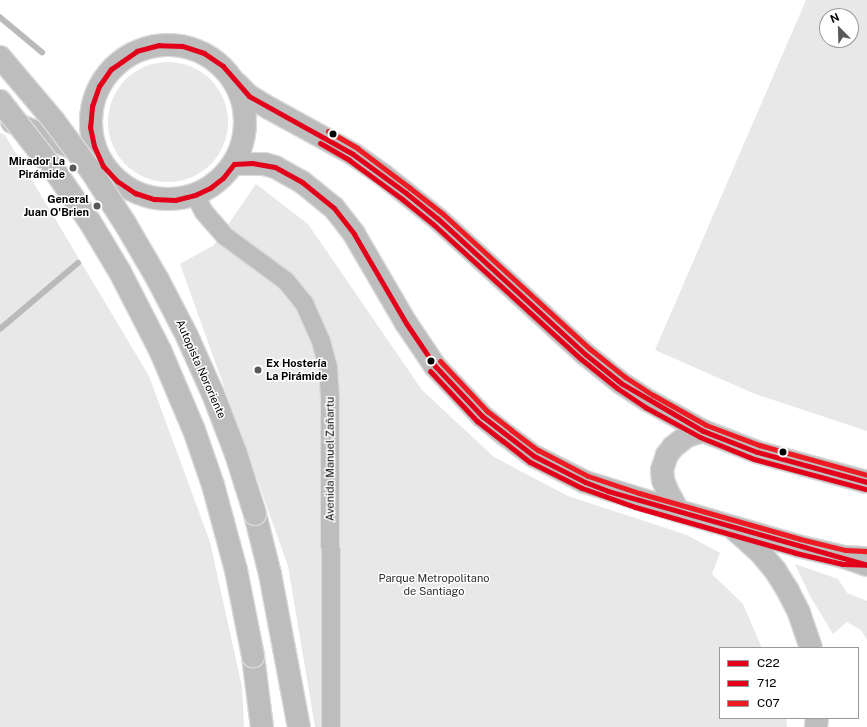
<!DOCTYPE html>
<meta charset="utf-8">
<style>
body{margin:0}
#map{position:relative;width:867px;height:727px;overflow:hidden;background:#fff;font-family:"Public Sans",sans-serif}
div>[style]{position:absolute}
.green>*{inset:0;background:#e8e8e8}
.round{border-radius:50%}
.stream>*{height:5.5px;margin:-2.75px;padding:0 2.75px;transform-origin:2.75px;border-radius:2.75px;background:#bababa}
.roads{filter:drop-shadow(1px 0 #dbdbdb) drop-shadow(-1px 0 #dbdbdb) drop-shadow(0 1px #dbdbdb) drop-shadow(0 -1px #dbdbdb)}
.minor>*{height:18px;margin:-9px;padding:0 9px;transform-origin:9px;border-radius:9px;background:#bdbdbd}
.tertiary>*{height:22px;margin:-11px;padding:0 11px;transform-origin:11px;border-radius:11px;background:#bdbdbd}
.tertiary>.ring{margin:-11px;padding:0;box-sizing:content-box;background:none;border:22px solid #bdbdbd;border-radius:50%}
.secondary>*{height:22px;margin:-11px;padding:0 11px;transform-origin:11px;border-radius:11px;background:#bfbfbf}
.primary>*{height:22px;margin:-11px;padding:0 11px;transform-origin:11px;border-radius:11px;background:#bdbdbd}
.motorway>*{height:22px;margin:-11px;padding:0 11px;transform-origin:11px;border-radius:11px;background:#bdbdbd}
.bridges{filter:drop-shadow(1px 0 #dbdbdb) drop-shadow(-1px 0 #dbdbdb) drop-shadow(0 1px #dbdbdb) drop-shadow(0 -1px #dbdbdb)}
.motorway-bridge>*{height:22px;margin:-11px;padding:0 11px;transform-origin:11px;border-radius:11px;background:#bdbdbd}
.bus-1>*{height:5px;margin:-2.5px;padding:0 2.5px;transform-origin:2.5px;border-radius:2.5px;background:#e2001a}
.bus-2>*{height:5px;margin:-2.5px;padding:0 2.5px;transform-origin:2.5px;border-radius:2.5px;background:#e2001a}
.bus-3>*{height:5px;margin:-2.5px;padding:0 2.5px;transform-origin:2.5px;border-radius:2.5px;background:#ed1c24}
.dots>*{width:11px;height:11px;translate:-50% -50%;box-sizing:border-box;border:2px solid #fff;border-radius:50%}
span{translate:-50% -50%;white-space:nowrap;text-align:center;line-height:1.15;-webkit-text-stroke:3px #fff;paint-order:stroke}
.poi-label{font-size:11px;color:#000;font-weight:700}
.right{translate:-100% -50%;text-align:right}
.left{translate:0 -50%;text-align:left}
.street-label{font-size:11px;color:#000}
.park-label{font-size:11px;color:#2d2d2d}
.legend{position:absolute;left:719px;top:647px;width:140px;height:72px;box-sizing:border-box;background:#fff;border:1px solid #999;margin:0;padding:5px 7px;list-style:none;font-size:12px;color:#000}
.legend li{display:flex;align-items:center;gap:8px;height:20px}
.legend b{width:20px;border:1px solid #999}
.north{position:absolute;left:819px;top:8px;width:40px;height:40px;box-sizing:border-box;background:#fff;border:1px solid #999;border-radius:50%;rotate:337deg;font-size:11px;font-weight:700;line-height:16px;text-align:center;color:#000}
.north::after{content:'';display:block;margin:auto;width:14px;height:18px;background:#595959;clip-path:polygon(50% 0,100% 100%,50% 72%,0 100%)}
</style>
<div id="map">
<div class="green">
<i style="clip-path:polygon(evenodd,806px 0,867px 0,867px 431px,755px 394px,655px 350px,806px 0,827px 16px,851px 16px,851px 40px,827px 40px,827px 16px)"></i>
<i class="round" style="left:108px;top:62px;width:120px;height:120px"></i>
<i style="clip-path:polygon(0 133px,5px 135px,149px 376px,210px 542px,242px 687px,244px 727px,0 727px)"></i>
<i style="clip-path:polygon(256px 184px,308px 224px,422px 390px,494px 457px,568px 496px,687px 535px,720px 553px,712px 574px,743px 604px,762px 648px,720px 648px,720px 718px,786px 718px,787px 727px,315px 727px,288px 566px,180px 264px,214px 245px)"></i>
<i style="clip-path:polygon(795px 564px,838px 579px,847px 593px,867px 601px,867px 640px,861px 630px,847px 622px,833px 634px,810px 596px)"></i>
</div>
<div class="stream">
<i style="left:0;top:17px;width:55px;rotate:39.8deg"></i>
<i style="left:0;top:329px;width:102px;rotate:-40.2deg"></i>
</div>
<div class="roads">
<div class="minor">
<i style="left:195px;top:195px;width:19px;rotate:62deg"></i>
<i style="left:204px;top:212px;width:33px;rotate:49deg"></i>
<i style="left:226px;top:237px;width:74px;rotate:36.3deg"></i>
<i style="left:286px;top:281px;width:28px;rotate:51deg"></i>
<i style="left:304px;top:303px;width:42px;rotate:65.9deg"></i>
<i style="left:321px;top:341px;width:28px;rotate:75deg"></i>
<i style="left:328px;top:368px;width:31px;rotate:86deg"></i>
<i style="left:330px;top:399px;width:328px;rotate:89.8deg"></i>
</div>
<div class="tertiary">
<i class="ring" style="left:91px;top:45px;width:132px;height:132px"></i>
<i style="left:237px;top:84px;width:17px;rotate:45deg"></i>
<i style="left:249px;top:96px;width:23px;rotate:31deg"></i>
<i style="left:269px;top:108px;width:96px;rotate:28.7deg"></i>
<i style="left:353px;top:154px;width:37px;rotate:35deg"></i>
<i style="left:383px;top:175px;width:70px;rotate:38.7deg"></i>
<i style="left:438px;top:219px;width:200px;rotate:42.6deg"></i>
<i style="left:585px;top:354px;width:46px;rotate:38.9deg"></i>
<i style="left:621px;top:383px;width:33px;rotate:33deg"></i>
<i style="left:649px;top:401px;width:62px;rotate:29.1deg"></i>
<i style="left:12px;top:122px;width:76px;rotate:23.2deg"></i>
<i style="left:234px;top:164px;width:30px"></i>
<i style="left:264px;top:164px;width:11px;rotate:15deg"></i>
<i style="left:275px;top:167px;width:31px;rotate:29deg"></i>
<i style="left:302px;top:182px;width:41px;rotate:39.1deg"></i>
<i style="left:334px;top:208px;width:33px;rotate:52deg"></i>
<i style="left:354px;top:234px;width:103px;rotate:59.7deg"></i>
<i style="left:406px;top:323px;width:52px;rotate:56deg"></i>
<i style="left:435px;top:366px;width:69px;rotate:46.8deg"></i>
<i style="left:482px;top:416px;width:32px;rotate:39deg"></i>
<i style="left:507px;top:436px;width:34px;rotate:37deg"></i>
<i style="left:534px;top:456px;width:57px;rotate:27deg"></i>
<i style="left:585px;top:482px;width:97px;rotate:17.3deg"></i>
</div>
<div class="secondary">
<i style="left:863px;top:558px;width:19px;rotate:-177deg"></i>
<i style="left:844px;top:557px;width:47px;rotate:-166.6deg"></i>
<i style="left:798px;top:546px;width:125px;rotate:-163.7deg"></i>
<i style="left:678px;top:511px;width:24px;rotate:-118deg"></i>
<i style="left:667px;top:490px;width:11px;rotate:-112deg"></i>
<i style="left:663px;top:480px;width:10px;rotate:-96deg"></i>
<i style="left:662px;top:470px;width:16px;rotate:-72deg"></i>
<i style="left:667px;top:455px;width:10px;rotate:-53deg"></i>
<i style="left:673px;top:447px;width:18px;rotate:-38deg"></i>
<i style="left:687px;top:436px;width:17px;rotate:-17deg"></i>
<i style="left:703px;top:431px;width:58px;rotate:21.3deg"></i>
<i style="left:757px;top:452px;width:114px;rotate:15.3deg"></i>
</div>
<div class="primary">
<i style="left:844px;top:557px;width:24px;rotate:19deg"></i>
</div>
<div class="motorway">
<i style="left:255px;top:514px;width:62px;rotate:76deg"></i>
<i style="left:270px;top:574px;width:156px;rotate:79.3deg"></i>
<i style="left:732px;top:527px;width:36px;rotate:42deg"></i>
<i style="left:759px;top:551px;width:25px;rotate:50deg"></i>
<i style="left:775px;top:570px;width:25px;rotate:58deg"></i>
<i style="left:788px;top:591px;width:25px;rotate:63deg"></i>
<i style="left:799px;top:613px;width:37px;rotate:71deg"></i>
<i style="left:253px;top:656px;width:72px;rotate:82.8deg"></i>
<i style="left:816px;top:727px;width:9px;rotate:-84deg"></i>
</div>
</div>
<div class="bridges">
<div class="motorway-bridge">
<i style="left:0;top:57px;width:84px;rotate:49.8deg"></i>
<i style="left:54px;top:121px;width:64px;rotate:53.3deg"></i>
<i style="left:92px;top:172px;width:63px;rotate:57.3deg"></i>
<i style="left:126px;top:225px;width:64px;rotate:59.8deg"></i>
<i style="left:158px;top:280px;width:63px;rotate:62.6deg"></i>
<i style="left:187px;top:336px;width:64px;rotate:65.9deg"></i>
<i style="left:213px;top:394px;width:64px;rotate:69deg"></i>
<i style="left:236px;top:454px;width:63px;rotate:72.4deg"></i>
<i style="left:0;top:101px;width:93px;rotate:52deg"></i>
<i style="left:57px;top:174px;width:58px;rotate:55.5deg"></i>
<i style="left:90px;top:222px;width:58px;rotate:59deg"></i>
<i style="left:120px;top:272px;width:88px;rotate:62.9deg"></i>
<i style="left:160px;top:350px;width:87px;rotate:67deg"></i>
<i style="left:194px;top:430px;width:58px;rotate:70.9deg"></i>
<i style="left:213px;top:485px;width:88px;rotate:74.9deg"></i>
<i style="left:236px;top:570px;width:88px;rotate:78.8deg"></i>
</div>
</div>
<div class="bus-1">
<i style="left:867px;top:482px;width:114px;rotate:-164.7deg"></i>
<i style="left:757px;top:452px;width:58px;rotate:-158.7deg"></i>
<i style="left:703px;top:431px;width:95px;rotate:-149.7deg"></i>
<i style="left:621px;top:383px;width:46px;rotate:-141.1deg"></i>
<i style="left:585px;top:354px;width:200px;rotate:-137.4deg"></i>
<i style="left:438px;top:219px;width:41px;rotate:-140.9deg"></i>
<i style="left:406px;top:193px;width:66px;rotate:-143.7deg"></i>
<i style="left:353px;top:154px;width:119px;rotate:-150.9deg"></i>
<i style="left:249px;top:96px;width:40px;rotate:-131deg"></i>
<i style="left:223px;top:66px;width:23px;rotate:-146deg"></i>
<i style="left:204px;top:53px;width:23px;rotate:-162deg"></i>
<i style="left:182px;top:46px;width:23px;rotate:-178deg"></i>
<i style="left:159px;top:45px;width:23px;rotate:165deg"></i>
<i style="left:137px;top:51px;width:32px;rotate:145deg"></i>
<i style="left:111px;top:69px;width:21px;rotate:125deg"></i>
<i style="left:99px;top:86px;width:21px;rotate:109deg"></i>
<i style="left:92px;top:106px;width:21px;rotate:95deg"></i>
<i style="left:90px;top:127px;width:19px;rotate:78deg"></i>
<i style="left:94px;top:146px;width:22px;rotate:66deg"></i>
<i style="left:103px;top:166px;width:21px;rotate:47deg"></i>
<i style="left:117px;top:181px;width:22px;rotate:34deg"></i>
<i style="left:135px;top:193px;width:20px;rotate:18deg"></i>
<i style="left:154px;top:199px;width:21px;rotate:3deg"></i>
<i style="left:175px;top:200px;width:21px;rotate:-14deg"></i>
<i style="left:195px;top:195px;width:17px;rotate:-25deg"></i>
<i style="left:210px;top:188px;width:16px;rotate:-38deg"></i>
<i style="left:223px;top:178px;width:18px;rotate:-52deg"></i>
<i style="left:234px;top:164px;width:18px;rotate:-3deg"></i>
<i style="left:252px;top:163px;width:23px;rotate:10deg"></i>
<i style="left:275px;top:167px;width:31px;rotate:29deg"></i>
<i style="left:302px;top:182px;width:41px;rotate:39.1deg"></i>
<i style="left:334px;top:208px;width:33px;rotate:52deg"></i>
<i style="left:354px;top:234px;width:103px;rotate:59.7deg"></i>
<i style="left:406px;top:323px;width:52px;rotate:56deg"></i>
<i style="left:435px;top:366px;width:69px;rotate:46.8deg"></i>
<i style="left:482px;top:416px;width:66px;rotate:37.6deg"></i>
<i style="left:534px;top:456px;width:57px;rotate:27deg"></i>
<i style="left:585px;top:482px;width:25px;rotate:21deg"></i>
<i style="left:608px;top:491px;width:269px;rotate:15.9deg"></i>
</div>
<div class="bus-2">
<i style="left:320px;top:143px;width:34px;rotate:30deg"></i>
<i style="left:349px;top:160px;width:66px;rotate:36.3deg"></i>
<i style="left:402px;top:199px;width:40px;rotate:39deg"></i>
<i style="left:433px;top:224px;width:200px;rotate:42.4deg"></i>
<i style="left:581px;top:359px;width:46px;rotate:38.9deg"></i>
<i style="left:617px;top:388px;width:34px;rotate:34deg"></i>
<i style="left:645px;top:407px;width:63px;rotate:28.6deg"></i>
<i style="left:700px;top:437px;width:58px;rotate:22.2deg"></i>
<i style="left:754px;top:459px;width:115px;rotate:15.1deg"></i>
<i style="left:430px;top:371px;width:69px;rotate:46.8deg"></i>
<i style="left:477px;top:421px;width:33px;rotate:38deg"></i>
<i style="left:503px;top:441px;width:34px;rotate:38deg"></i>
<i style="left:530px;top:462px;width:58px;rotate:26.6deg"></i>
<i style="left:582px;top:488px;width:56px;rotate:19.7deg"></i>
<i style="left:635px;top:507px;width:167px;rotate:15.9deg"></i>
<i style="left:796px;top:553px;width:48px;rotate:13.2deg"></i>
<i style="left:843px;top:564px;width:24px;rotate:2deg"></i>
</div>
<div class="bus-3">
<i style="left:328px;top:131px;width:34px;rotate:30deg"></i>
<i style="left:357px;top:148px;width:66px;rotate:37deg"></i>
<i style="left:410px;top:188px;width:42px;rotate:38.2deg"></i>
<i style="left:443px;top:214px;width:200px;rotate:42.6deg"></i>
<i style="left:590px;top:349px;width:45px;rotate:38.7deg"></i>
<i style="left:625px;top:377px;width:33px;rotate:33deg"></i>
<i style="left:653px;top:395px;width:61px;rotate:29.5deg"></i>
<i style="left:706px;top:425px;width:57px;rotate:20.7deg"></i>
<i style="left:759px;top:445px;width:112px;rotate:15.5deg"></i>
<i style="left:440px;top:361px;width:69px;rotate:46.8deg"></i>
<i style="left:487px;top:411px;width:31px;rotate:38deg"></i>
<i style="left:511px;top:430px;width:34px;rotate:37deg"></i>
<i style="left:538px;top:450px;width:56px;rotate:27.5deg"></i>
<i style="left:588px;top:476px;width:54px;rotate:18.4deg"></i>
<i style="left:639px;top:493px;width:167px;rotate:15.9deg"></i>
<i style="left:800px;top:539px;width:46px;rotate:13.7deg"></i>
<i style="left:845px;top:550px;width:22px;rotate:3deg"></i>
</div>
<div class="dots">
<i style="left:333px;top:134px;background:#000"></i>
<i style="left:73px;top:168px;background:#595959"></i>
<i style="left:97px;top:206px;background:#595959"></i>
<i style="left:431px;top:361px;background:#000"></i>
<i style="left:258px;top:370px;background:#595959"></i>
<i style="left:783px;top:452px;background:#000"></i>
</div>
<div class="poi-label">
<span class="right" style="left:65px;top:168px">Mirador La<br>Pirámide</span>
<span class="right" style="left:89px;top:206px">General<br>Juan O'Brien</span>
<span class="left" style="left:266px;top:370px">Ex Hostería<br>La Pirámide</span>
</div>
<div class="street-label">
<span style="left:201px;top:369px;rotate:66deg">Autopista Nororiente</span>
<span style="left:330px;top:459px;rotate:-90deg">Avenida Manuel Zañartu</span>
</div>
<div class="park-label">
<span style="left:434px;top:585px">Parque Metropolitano<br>de Santiago</span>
</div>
<ul class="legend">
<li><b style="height:5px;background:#e2001a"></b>C22</li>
<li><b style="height:5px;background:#e2001a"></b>712</li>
<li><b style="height:5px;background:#ed1c24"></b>C07</li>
</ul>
<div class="north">N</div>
</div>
